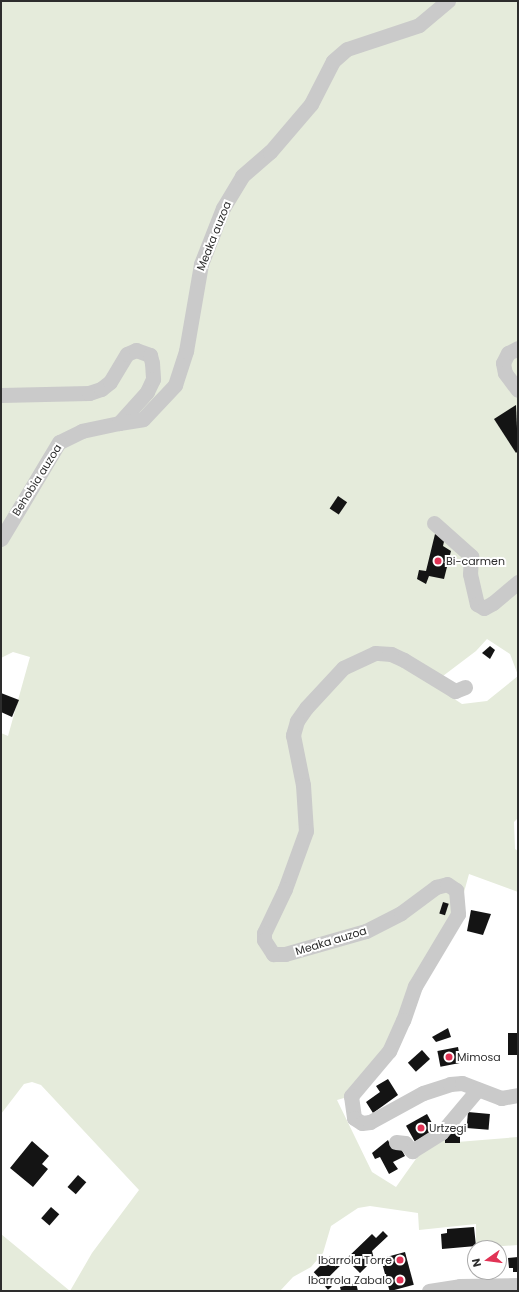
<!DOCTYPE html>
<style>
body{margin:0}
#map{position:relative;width:519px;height:1292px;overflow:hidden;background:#fff;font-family:Poppins,sans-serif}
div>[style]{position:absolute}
.green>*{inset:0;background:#e5ebdb}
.building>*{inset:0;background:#141414;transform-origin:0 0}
.minor>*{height:15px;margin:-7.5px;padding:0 7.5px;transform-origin:7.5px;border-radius:7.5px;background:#cacaca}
.dots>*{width:11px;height:11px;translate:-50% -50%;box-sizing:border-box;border:2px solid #fff;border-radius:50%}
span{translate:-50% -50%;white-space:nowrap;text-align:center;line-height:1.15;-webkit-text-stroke:4px #fff;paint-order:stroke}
.street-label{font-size:11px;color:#2d2d2d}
.poi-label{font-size:11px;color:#2d2d2d}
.left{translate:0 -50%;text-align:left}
.right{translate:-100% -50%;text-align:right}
.frame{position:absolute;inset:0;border:2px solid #2d2d2d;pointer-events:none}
.north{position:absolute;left:467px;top:1240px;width:40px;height:40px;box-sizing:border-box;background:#fff;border:1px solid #ababab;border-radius:50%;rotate:256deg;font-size:11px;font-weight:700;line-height:16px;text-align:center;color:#2d2d2d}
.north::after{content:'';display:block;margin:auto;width:14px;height:18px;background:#e13355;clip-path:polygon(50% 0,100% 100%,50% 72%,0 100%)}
</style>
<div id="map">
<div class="green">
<i style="clip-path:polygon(1px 1px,518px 1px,518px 675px,510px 654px,487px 639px,476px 651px,439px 679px,395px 652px,362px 659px,394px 659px,462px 704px,487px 701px,518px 676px,518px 818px,514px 822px,515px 849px,518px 851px,518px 892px,469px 874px,458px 914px,389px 1051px,351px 1096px,337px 1100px,372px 1172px,396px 1187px,418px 1156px,445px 1133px,445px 1143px,518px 1137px,518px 1245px,476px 1248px,476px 1224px,419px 1230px,418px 1213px,370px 1206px,358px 1208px,331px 1226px,323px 1253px,311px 1267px,293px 1277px,280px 1291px,1px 1291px,1px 1234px,70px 1291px,92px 1253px,139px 1190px,41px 1085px,32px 1082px,24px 1084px,1px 1114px,1px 733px,8px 736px,30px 657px,13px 652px,1px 658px)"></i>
</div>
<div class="building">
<i style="clip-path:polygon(516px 405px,518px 451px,516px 453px,494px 419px)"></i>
<i style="left:338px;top:496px;width:11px;height:15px;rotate:34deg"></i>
<i style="clip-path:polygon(435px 534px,445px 537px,443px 546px,451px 551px,444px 579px,429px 576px,426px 584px,417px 579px,419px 570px,426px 571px)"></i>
<i style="clip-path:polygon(490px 646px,495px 650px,490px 659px,482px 653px)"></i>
<i style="clip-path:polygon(1px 693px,19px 700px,12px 717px,1px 712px)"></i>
<i style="left:443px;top:902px;width:6px;height:12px;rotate:18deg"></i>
<i style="clip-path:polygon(471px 910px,491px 914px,483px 935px,467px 931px)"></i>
<i style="clip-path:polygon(448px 1028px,451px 1037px,436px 1042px,432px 1037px)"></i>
<i style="left:508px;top:1033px;width:10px;height:22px"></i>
<i style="left:458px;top:1047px;width:16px;height:21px;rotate:79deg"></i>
<i style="left:422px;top:1050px;width:12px;height:19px;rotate:48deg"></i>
<i style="clip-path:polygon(388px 1079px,398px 1095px,373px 1113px,366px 1102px,380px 1092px,376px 1086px)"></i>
<i style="left:468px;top:1112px;width:22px;height:16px;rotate:5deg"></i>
<i style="left:427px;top:1114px;width:18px;height:24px;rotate:61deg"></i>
<i style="left:445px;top:1133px;width:15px;height:10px"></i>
<i style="clip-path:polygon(388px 1140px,392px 1149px,399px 1145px,405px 1156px,393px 1162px,398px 1169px,389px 1174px,380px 1157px,375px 1159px,372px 1153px)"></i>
<i style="clip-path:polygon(32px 1141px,49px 1156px,42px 1164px,48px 1169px,33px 1187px,10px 1168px)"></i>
<i style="left:78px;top:1175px;width:11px;height:16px;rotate:41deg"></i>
<i style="left:51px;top:1207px;width:11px;height:15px;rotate:41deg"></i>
<i style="clip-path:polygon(474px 1227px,476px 1246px,442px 1249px,441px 1234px,447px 1233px,447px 1229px)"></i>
<i style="clip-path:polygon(383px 1231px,388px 1236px,372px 1251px,374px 1259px,360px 1273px,346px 1259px,372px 1234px,376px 1238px)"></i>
<i style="left:405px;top:1252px;width:34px;height:25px;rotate:75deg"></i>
<i style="left:330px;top:1256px;width:14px;height:23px;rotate:45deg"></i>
<i style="clip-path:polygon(518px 1257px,518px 1272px,513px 1272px,513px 1268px,509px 1268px,508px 1258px)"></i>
<i style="left:328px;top:1282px;width:6px;height:5px;rotate:51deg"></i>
<i style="clip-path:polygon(356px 1283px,358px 1291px,341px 1291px,340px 1287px)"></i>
</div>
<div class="minor">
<i style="left:518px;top:348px;width:11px;rotate:153deg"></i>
<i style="left:508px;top:353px;width:11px;rotate:117deg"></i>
<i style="left:503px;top:363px;width:10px;rotate:79deg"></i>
<i style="left:505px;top:373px;width:21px;rotate:53deg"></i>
<i style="left:1px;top:395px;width:88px;rotate:-1.3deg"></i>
<i style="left:89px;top:393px;width:13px;rotate:-18deg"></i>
<i style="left:101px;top:389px;width:11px;rotate:-38deg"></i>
<i style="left:110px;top:382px;width:33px;rotate:-59deg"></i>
<i style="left:127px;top:354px;width:10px;rotate:-24deg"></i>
<i style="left:136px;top:350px;width:15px;rotate:20deg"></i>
<i style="left:150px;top:355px;width:8px;rotate:76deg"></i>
<i style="left:152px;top:363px;width:16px;rotate:86deg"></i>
<i style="left:153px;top:379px;width:14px;rotate:115deg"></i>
<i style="left:147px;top:392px;width:42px;rotate:132.1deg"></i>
<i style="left:119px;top:423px;width:38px;rotate:168deg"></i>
<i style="left:82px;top:431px;width:25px;rotate:154deg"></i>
<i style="left:59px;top:442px;width:113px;rotate:120.9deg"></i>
<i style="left:119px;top:423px;width:24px;rotate:-9deg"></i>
<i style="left:143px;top:419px;width:47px;rotate:-46.7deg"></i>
<i style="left:175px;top:385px;width:36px;rotate:-72deg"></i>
<i style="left:186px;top:351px;width:88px;rotate:-80.2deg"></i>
<i style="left:201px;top:264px;width:60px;rotate:-68.6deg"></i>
<i style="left:223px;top:208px;width:37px;rotate:-59deg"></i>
<i style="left:242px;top:176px;width:37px;rotate:-41deg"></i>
<i style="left:270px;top:152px;width:63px;rotate:-49.5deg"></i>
<i style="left:311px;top:104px;width:48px;rotate:-62.9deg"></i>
<i style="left:333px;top:61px;width:18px;rotate:-41deg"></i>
<i style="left:347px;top:49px;width:76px;rotate:-18.4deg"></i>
<i style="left:419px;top:25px;width:38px;rotate:-40deg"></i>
<i style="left:434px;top:523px;width:50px;rotate:41.7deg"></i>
<i style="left:471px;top:556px;width:18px;rotate:93deg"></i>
<i style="left:470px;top:574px;width:31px;rotate:77deg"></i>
<i style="left:477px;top:604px;width:8px;rotate:30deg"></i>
<i style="left:484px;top:608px;width:10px;rotate:-29deg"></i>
<i style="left:493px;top:603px;width:33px;rotate:-40deg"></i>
<i style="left:465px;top:687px;width:11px;rotate:158deg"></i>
<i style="left:455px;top:691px;width:60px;rotate:-148.7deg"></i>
<i style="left:404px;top:660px;width:14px;rotate:-155deg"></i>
<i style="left:391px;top:654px;width:16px;rotate:-176deg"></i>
<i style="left:375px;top:653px;width:35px;rotate:155deg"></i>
<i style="left:343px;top:668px;width:54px;rotate:132.8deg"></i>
<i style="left:306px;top:708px;width:16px;rotate:125deg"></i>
<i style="left:297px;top:721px;width:15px;rotate:106deg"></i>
<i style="left:293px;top:735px;width:51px;rotate:78.7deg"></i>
<i style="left:303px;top:785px;width:46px;rotate:86.3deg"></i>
<i style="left:306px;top:831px;width:62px;rotate:109.9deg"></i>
<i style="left:285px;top:889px;width:49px;rotate:115.5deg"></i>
<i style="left:264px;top:933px;width:7px;rotate:90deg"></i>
<i style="left:264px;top:940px;width:17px;rotate:57deg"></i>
<i style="left:273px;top:954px;width:12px"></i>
<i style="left:285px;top:954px;width:84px;rotate:-15.9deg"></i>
<i style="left:366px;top:931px;width:39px;rotate:-27deg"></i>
<i style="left:401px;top:913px;width:44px;rotate:-36.6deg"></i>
<i style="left:436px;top:887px;width:11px;rotate:-15deg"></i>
<i style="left:447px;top:884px;width:11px;rotate:34deg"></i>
<i style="left:456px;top:890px;width:24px;rotate:85deg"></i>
<i style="left:458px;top:914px;width:84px;rotate:120.8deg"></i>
<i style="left:415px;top:986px;width:36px;rotate:109deg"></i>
<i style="left:403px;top:1020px;width:34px;rotate:114deg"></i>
<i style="left:389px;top:1051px;width:59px;rotate:130.2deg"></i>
<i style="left:351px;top:1096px;width:22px;rotate:82deg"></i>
<i style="left:354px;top:1118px;width:9px;rotate:32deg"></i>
<i style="left:362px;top:1123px;width:8px;rotate:-7deg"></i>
<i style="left:370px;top:1122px;width:60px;rotate:-28.7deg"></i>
<i style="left:423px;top:1093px;width:28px;rotate:-18deg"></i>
<i style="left:450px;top:1084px;width:12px;rotate:-5deg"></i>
<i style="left:462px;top:1083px;width:42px;rotate:21deg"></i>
<i style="left:501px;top:1098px;width:17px;rotate:-10deg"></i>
<i style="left:396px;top:1142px;width:9px;rotate:6deg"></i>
<i style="left:405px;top:1143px;width:11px;rotate:49deg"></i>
<i style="left:412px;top:1151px;width:34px;rotate:-32deg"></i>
<i style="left:441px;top:1133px;width:57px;rotate:-49.9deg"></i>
<i style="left:429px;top:1291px;width:31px;rotate:-9deg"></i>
<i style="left:460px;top:1286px;width:58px;rotate:-1deg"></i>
</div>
<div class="dots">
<i style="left:438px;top:561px;background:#e13355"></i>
<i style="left:449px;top:1057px;background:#e13355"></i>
<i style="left:421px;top:1128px;background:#e13355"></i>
<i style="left:400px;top:1260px;background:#e13355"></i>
<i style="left:400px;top:1280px;background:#e13355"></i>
</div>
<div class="street-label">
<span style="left:214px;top:236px;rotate:-68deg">Meaka auzoa</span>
<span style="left:37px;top:480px;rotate:-58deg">Behobia auzoa</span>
<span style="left:331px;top:941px;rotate:-17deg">Meaka auzoa</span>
</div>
<div class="poi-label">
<span class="left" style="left:446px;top:561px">Bi-carmen</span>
<span class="left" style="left:457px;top:1057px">Mimosa</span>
<span class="left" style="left:429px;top:1128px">Urtzegi</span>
<span class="right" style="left:392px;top:1260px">Ibarrola Torre</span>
<span class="right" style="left:392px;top:1280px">Ibarrola Zabalo</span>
</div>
<div class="frame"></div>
<div class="north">N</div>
</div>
